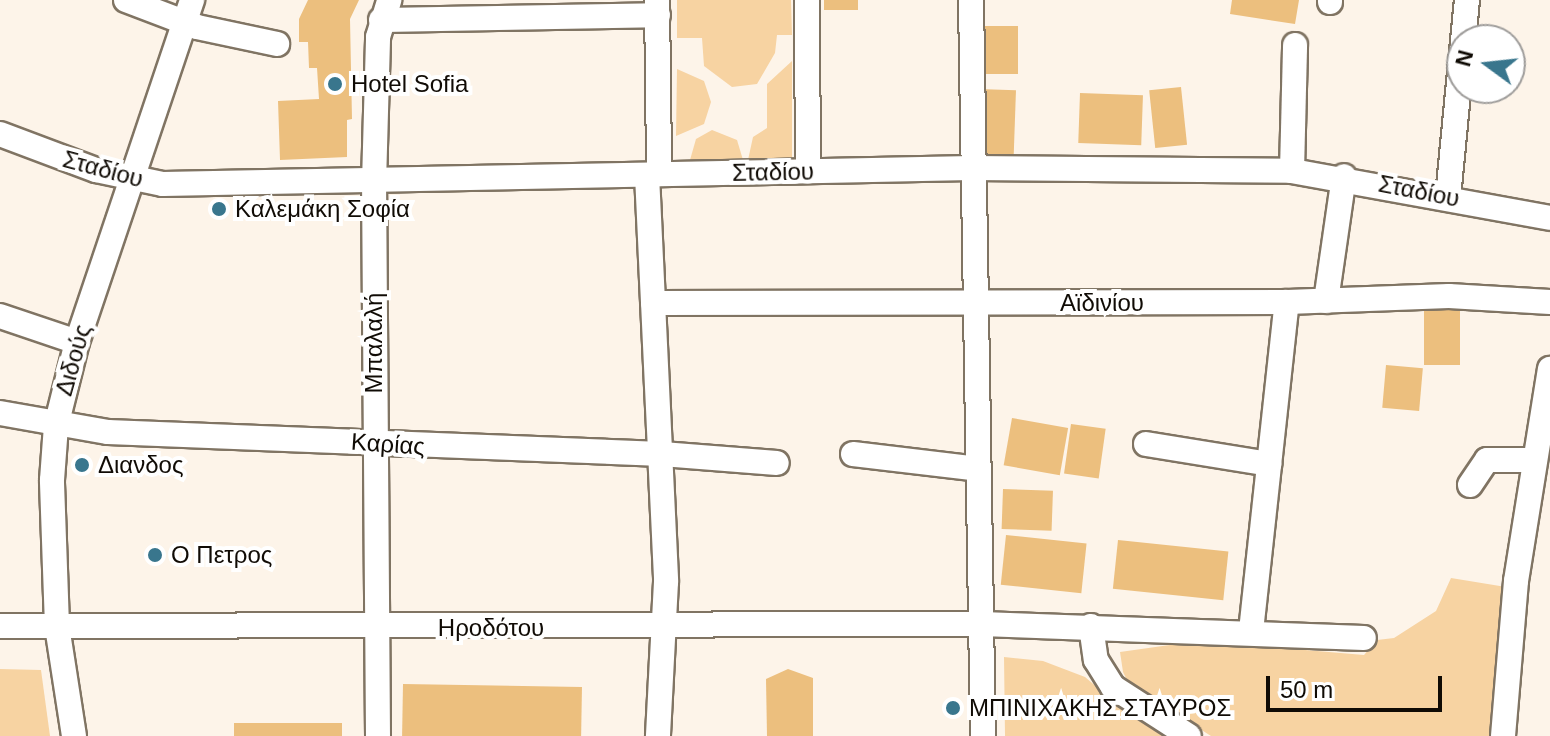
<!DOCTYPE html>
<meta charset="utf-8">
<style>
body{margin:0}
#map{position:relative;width:1550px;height:736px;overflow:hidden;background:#fdf4e9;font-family:Helvetica,sans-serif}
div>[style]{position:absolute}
.green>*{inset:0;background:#f7d3a2}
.building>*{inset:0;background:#ecbf7e;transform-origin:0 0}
.roads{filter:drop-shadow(2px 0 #807463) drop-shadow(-2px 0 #807463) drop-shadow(0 2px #807463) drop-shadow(0 -2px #807463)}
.minor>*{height:24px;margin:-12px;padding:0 12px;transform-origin:12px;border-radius:12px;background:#fff}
.dots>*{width:22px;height:22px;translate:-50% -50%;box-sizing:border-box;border:4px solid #fff;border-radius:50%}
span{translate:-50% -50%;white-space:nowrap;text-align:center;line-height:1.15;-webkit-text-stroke:8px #fff;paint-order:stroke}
.poi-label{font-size:24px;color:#100b05}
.left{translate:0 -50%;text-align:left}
.street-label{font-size:24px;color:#100b05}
.north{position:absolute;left:1446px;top:24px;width:80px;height:80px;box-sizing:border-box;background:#fff;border:2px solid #9f9d9b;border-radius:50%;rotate:285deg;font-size:22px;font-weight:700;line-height:32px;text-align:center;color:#100b05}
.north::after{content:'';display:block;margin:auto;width:28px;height:36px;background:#39768d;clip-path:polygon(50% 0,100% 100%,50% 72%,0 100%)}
.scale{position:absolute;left:1266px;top:676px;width:176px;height:36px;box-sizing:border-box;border:4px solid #100b05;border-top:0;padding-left:10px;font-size:24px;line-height:28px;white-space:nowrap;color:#100b05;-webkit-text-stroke:6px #fff;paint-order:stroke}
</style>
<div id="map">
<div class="green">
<i style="clip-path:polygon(677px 0,791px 0,792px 35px,777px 35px,775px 53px,757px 84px,732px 87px,704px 66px,702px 38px,677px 38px)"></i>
<i style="clip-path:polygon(792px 61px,792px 161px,748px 160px,753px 137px,767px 128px,767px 84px)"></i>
<i style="clip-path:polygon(677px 69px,704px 81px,711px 102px,704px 124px,676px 136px)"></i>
<i style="clip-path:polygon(712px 130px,737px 140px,743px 160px,690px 160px,696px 139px)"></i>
<i style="clip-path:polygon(1451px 578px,1506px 587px,1493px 736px,1211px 736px,1129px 684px,1123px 672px,1120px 652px,1198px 641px,1364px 655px,1377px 640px,1394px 638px,1436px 611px)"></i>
<i style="clip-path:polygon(1004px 657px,1043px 661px,1085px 677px,1133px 718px,1171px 736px,1005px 736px)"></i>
<i style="clip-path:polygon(0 669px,41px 670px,50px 736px,0 736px)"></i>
</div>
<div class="building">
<i style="clip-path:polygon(308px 0,359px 0,350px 19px,352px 119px,347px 120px,347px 157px,280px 160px,278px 101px,319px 99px,317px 68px,309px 68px,308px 42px,299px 42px,299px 19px)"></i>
<i style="left:824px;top:0;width:34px;height:10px"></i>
<i style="clip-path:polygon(1232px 0,1299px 0,1295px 24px,1230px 14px)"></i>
<i style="left:978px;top:26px;width:40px;height:48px"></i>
<i style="left:1181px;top:87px;width:58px;height:32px;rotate:84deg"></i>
<i style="left:978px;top:89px;width:38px;height:69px;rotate:2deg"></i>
<i style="left:1080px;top:93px;width:63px;height:50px;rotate:2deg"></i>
<i style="left:1424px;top:305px;width:36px;height:60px"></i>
<i style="left:1386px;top:365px;width:37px;height:43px;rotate:5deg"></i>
<i style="left:1012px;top:418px;width:57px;height:48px;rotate:10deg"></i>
<i style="left:1071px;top:424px;width:35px;height:50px;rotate:8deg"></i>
<i style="left:1003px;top:489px;width:50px;height:40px;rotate:2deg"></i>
<i style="left:1006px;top:535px;width:81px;height:50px;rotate:6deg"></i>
<i style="left:1118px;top:540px;width:111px;height:49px;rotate:6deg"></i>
<i style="clip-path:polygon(788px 669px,813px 678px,813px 736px,767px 736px,766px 679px)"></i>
<i style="left:403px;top:684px;width:179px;height:52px;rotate:1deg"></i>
<i style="left:342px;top:723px;width:13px;height:108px;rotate:90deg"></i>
</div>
<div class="roads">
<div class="minor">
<i style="left:126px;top:0;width:76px;rotate:20.8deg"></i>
<i style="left:197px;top:27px;width:82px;rotate:12deg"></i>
<i style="left:657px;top:0;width:174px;rotate:89.3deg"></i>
<i style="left:807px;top:0;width:171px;rotate:89.7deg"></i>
<i style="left:971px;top:0;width:736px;rotate:89.07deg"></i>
<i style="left:1330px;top:2px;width:2px;rotate:-90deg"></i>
<i style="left:381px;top:20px;width:277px;rotate:-1deg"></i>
<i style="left:0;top:134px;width:103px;rotate:20.6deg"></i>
<i style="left:96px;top:170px;width:68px;rotate:11.8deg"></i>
<i style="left:163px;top:184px;width:809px;rotate:-1.13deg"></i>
<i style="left:972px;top:168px;width:320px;rotate:0.5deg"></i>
<i style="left:1292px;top:171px;width:262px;rotate:10.3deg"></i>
<i style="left:1292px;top:171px;width:126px;rotate:-88.6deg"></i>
<i style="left:647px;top:175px;width:407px;rotate:87.3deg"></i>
<i style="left:666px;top:582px;width:154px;rotate:93deg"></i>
<i style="left:1448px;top:197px;width:198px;rotate:-84.5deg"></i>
<i style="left:1326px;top:301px;width:126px;rotate:-81.8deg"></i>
<i style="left:653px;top:303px;width:634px;rotate:-0.09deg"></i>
<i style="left:1287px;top:302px;width:162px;rotate:-2.1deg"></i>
<i style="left:1449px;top:296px;width:101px;rotate:3.4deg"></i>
<i style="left:0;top:316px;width:81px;rotate:18.7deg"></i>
<i style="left:0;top:413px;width:110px;rotate:10deg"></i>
<i style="left:108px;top:432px;width:554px;rotate:2.27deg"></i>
<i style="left:662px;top:454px;width:115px;rotate:4.5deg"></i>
<i style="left:1146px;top:444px;width:125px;rotate:9.2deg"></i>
<i style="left:853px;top:454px;width:126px;rotate:6.8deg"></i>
<i style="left:1470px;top:485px;width:30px;rotate:-56deg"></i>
<i style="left:1487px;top:460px;width:47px"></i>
<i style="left:0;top:626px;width:982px;rotate:-0.12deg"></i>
<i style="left:982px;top:624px;width:382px;rotate:2.1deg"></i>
<i style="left:1091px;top:626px;width:34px;rotate:82deg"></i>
<i style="left:1096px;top:660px;width:32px;rotate:58deg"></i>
<i style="left:1113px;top:687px;width:90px;rotate:32.8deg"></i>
<i style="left:1251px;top:631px;width:331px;rotate:-83.8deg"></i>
<i style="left:74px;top:736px;width:111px;rotate:-98.8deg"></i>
<i style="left:57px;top:626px;width:146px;rotate:-92deg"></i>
<i style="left:52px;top:480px;width:54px;rotate:-85.8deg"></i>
<i style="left:56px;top:426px;width:87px;rotate:-76deg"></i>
<i style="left:77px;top:342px;width:361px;rotate:-71.4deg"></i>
<i style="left:378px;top:736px;width:553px;rotate:-90.41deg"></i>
<i style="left:374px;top:183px;width:146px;rotate:-88.4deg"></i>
<i style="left:378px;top:37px;width:39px;rotate:-73deg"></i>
<i style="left:1503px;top:736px;width:156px;rotate:-85.2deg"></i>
<i style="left:1516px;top:581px;width:215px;rotate:-80.9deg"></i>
</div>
</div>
<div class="dots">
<i style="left:335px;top:84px;background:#39768d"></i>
<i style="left:219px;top:209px;background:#39768d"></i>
<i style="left:82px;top:465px;background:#39768d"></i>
<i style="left:155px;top:555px;background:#39768d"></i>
<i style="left:953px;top:708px;background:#39768d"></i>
</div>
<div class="poi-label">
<span class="left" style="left:351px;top:84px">Hotel Sofia</span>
<span class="left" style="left:235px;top:209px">Καλεμάκη Σοφία</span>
<span class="left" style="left:98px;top:465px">Διανδος</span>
<span class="left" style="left:171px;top:555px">Ο Πετρος</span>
<span class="left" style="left:969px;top:708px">ΜΠΙΝΙΧΑΚΗΣ ΣΤΑΥΡΟΣ</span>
</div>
<div class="street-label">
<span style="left:103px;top:169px;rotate:15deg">Σταδίου</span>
<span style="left:773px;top:172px;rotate:-1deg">Σταδίου</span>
<span style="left:1419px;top:191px;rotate:11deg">Σταδίου</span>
<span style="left:1102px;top:303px">Αϊδινίου</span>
<span style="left:374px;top:343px;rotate:-90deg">Μπαλαλή</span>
<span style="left:73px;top:360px;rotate:-74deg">Διδούς</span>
<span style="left:388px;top:444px;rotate:4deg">Καρίας</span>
<span style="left:491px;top:628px">Ηροδότου</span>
</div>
<div class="north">N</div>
<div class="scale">50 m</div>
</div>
